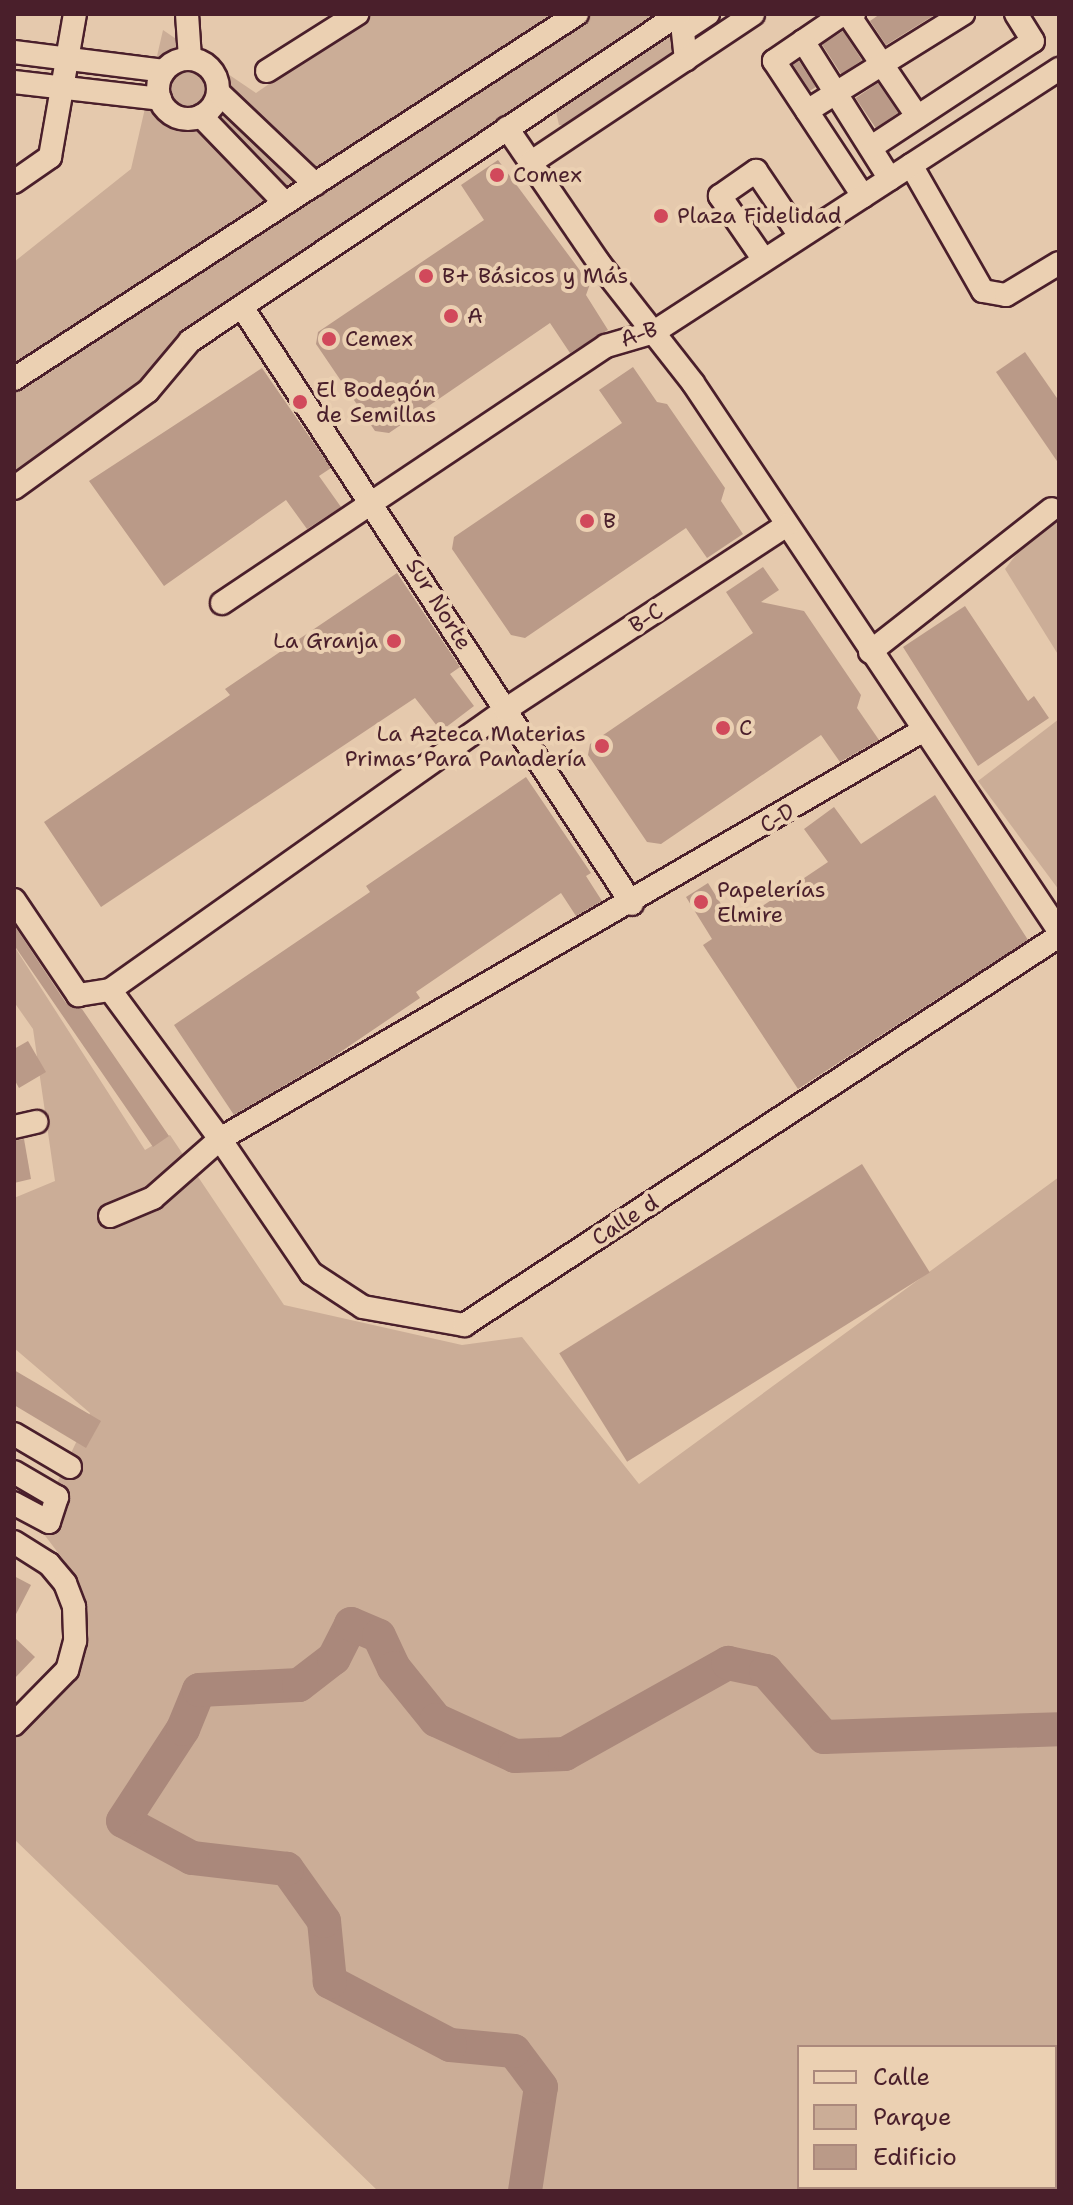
<!DOCTYPE html>
<meta charset="utf-8">
<style>
body{margin:0}
#map{position:relative;width:1073px;height:2205px;overflow:hidden;background:#e5c9ad;font-family:"Shantell Sans",sans-serif}
div>[style]{position:absolute}
.green>*{inset:0;background:#cbad97}
.river>*{height:34px;margin:-17px;padding:0 17px;transform-origin:17px;border-radius:17px;background:#aa887b}
.building>*{inset:0;background:#ba9a88;transform-origin:0 0}
.roads{filter:drop-shadow(2px 0 #4a1f2b) drop-shadow(-2px 0 #4a1f2b) drop-shadow(0 2px #4a1f2b) drop-shadow(0 -2px #4a1f2b)}
.minor>*{height:22px;margin:-11px;padding:0 11px;transform-origin:11px;border-radius:11px;background:#ebd0b2}
.minor>.ring{margin:-11px;padding:0;box-sizing:content-box;background:none;border:22px solid #ebd0b2;border-radius:50%}
.dots>*{width:22px;height:22px;translate:-50% -50%;box-sizing:border-box;border:4px solid #ebd0b2;border-radius:50%}
span{translate:-50% -50%;white-space:nowrap;text-align:center;line-height:1.15;-webkit-text-stroke:8px #ebd0b2;paint-order:stroke}
.poi-label{font-size:22px;color:#4a1f2b}
.left{translate:0 -50%;text-align:left}
.right{translate:-100% -50%;text-align:right}
.street-label{font-size:22px;color:#4a1f2b}
.frame{position:absolute;inset:0;border:16px solid #4a1f2b;pointer-events:none}
.legend{position:absolute;left:797px;top:2045px;width:260px;height:144px;box-sizing:border-box;background:#ebd0b2;border:2px solid #ab897c;margin:0;padding:10px 14px;list-style:none;font-size:24px;color:#4a1f2b}
.legend li{display:flex;align-items:center;gap:16px;height:40px}
.legend b{width:40px;border:2px solid #ab897c}
</style>
<div id="map">
<div class="green">
<i style="clip-path:polygon(370px 14px,659px 14px,220px 309px,145px 393px,14px 479px,14px 262px,131px 169px,163px 30px,256px 93px)"></i>
<i style="clip-path:polygon(684px 35px,678px 55px,568px 125px,559px 125px,555px 107px,664px 37px)"></i>
<i style="clip-path:polygon(1059px 499px,1059px 656px,1005px 569px)"></i>
<i style="clip-path:polygon(1059px 719px,1059px 890px,978px 781px)"></i>
<i style="clip-path:polygon(evenodd,14px 946px,145px 1150px,170px 1135px,284px 1305px,462px 1345px,522px 1337px,639px 1484px,1059px 1177px,1059px 2191px,378px 2191px,14px 1839px,14px 1711px,72px 1648px,71px 1570px,37px 1525px,90px 1413px,14px 1348px,14px 1198px,55px 1181px,33px 1029px,14px 1002px,14px 946px,799px 2047px,1055px 2047px,1055px 2187px,799px 2187px,799px 2047px)"></i>
</div>
<div class="river">
<i style="left:525px;top:2191px;width:105px;rotate:-81.3deg"></i>
<i style="left:541px;top:2087px;width:45px;rotate:-126.9deg"></i>
<i style="left:514px;top:2051px;width:64px;rotate:-174.6deg"></i>
<i style="left:450px;top:2045px;width:136px;rotate:-152.3deg"></i>
<i style="left:330px;top:1982px;width:61px;rotate:-95.6deg"></i>
<i style="left:324px;top:1921px;width:64px;rotate:-125.4deg"></i>
<i style="left:287px;top:1869px;width:96px;rotate:-173.4deg"></i>
<i style="left:192px;top:1858px;width:78px;rotate:-151.8deg"></i>
<i style="left:123px;top:1821px;width:110px;rotate:-56.9deg"></i>
<i style="left:183px;top:1729px;width:42px;rotate:-67.7deg"></i>
<i style="left:199px;top:1690px;width:100px;rotate:-2.9deg"></i>
<i style="left:299px;top:1685px;width:44px;rotate:-37.6deg"></i>
<i style="left:334px;top:1658px;width:38px;rotate:-63deg"></i>
<i style="left:351px;top:1624px;width:30px;rotate:23deg"></i>
<i style="left:379px;top:1636px;width:35px;rotate:65deg"></i>
<i style="left:394px;top:1668px;width:67px;rotate:51.1deg"></i>
<i style="left:436px;top:1720px;width:87px;rotate:24.5deg"></i>
<i style="left:515px;top:1756px;width:50px;rotate:-2.3deg"></i>
<i style="left:565px;top:1754px;width:187px;rotate:-29.2deg"></i>
<i style="left:728px;top:1663px;width:39px;rotate:12deg"></i>
<i style="left:766px;top:1671px;width:88px;rotate:48.7deg"></i>
<i style="left:824px;top:1737px;width:235px;rotate:-1.9deg"></i>
</div>
<div class="building">
<i style="clip-path:polygon(880px 14px,936px 14px,886px 45px,870px 21px)"></i>
<i style="left:843px;top:31px;width:35px;height:25px;rotate:57deg"></i>
<i style="left:799px;top:61px;width:31px;height:7px;rotate:57deg"></i>
<i style="left:878px;top:83px;width:36px;height:27px;rotate:56deg"></i>
<i style="clip-path:polygon(498px 160px,590px 284px,586px 295px,608px 330px,570px 353px,550px 323px,389px 433px,375px 431px,316px 344px,318px 332px,484px 220px,461px 185px)"></i>
<i style="clip-path:polygon(1025px 352px,1059px 401px,1059px 464px,996px 372px)"></i>
<i style="clip-path:polygon(633px 367px,657px 402px,667px 404px,725px 488px,721px 501px,743px 534px,707px 558px,686px 528px,525px 638px,511px 635px,452px 549px,454px 537px,622px 423px,599px 390px)"></i>
<i style="clip-path:polygon(262px 368px,331px 468px,319px 476px,341px 507px,307px 529px,286px 500px,164px 586px,89px 481px)"></i>
<i style="clip-path:polygon(763px 567px,779px 590px,761px 602px,804px 611px,861px 695px,857px 708px,879px 740px,840px 762px,821px 735px,661px 844px,647px 842px,588px 755px,590px 744px,753px 633px,726px 592px)"></i>
<i style="clip-path:polygon(397px 573px,460px 667px,450px 674px,474px 706px,441px 731px,415px 698px,101px 907px,44px 822px,230px 695px,225px 689px)"></i>
<i style="clip-path:polygon(965px 606px,1028px 701px,1034px 696px,1049px 718px,978px 766px,903px 647px)"></i>
<i style="clip-path:polygon(526px 777px,591px 873px,586px 876px,602px 901px,576px 916px,561px 893px,416px 992px,420px 998px,333px 1057px,234px 1115px,174px 1025px,370px 892px,366px 886px)"></i>
<i style="clip-path:polygon(935px 795px,1028px 940px,798px 1089px,703px 945px,712px 939px,686px 897px,708px 883px,734px 925px,828px 862px,804px 829px,834px 807px,861px 844px)"></i>
<i style="clip-path:polygon(14px 925px,66px 1003px,82px 1009px,169px 1136px,153px 1147px,14px 945px)"></i>
<i style="clip-path:polygon(28px 1041px,46px 1072px,19px 1088px,14px 1079px,14px 1049px)"></i>
<i style="clip-path:polygon(24px 1139px,31px 1179px,14px 1183px,14px 1141px)"></i>
<i style="left:862px;top:1164px;width:128px;height:357px;rotate:58deg"></i>
<i style="clip-path:polygon(14px 1370px,101px 1421px,86px 1448px,14px 1405px)"></i>
<i style="clip-path:polygon(14px 1576px,31px 1585px,14px 1618px)"></i>
<i style="clip-path:polygon(14px 1637px,35px 1657px,14px 1679px)"></i>
</div>
<div class="roads">
<div class="minor">
<i style="left:187px;top:14px;width:44px;rotate:86.1deg"></i>
<i style="left:681px;top:14px;width:46px;rotate:83.8deg"></i>
<i style="left:854px;top:14px;width:14px;rotate:172deg"></i>
<i style="left:840px;top:16px;width:80px;rotate:145.7deg"></i>
<i style="left:774px;top:61px;width:162px;rotate:56.6deg"></i>
<i style="left:850px;top:17px;width:120px;rotate:55.9deg"></i>
<i style="left:684px;top:30px;width:29px;rotate:-34deg"></i>
<i style="left:803px;top:41px;width:163px;rotate:57.8deg"></i>
<i style="left:14px;top:52px;width:151px;rotate:7.2deg"></i>
<i class="ring" style="left:158px;top:59px;width:38px;height:38px"></i>
<i style="left:267px;top:71px;width:107px;rotate:-32.3deg"></i>
<i style="left:14px;top:82px;width:147px;rotate:6.6deg"></i>
<i style="left:218px;top:92px;width:134px;rotate:43.5deg"></i>
<i style="left:807px;top:111px;width:184px;rotate:-31.9deg"></i>
<i style="left:201px;top:116px;width:121px;rotate:46deg"></i>
<i style="left:507px;top:128px;width:163px;rotate:55.7deg"></i>
<i style="left:599px;top:263px;width:152px;rotate:51.9deg"></i>
<i style="left:693px;top:383px;width:659px;rotate:56.26deg"></i>
<i style="left:873px;top:146px;width:191px;rotate:-33.3deg"></i>
<i style="left:1033px;top:41px;width:32px;rotate:-122deg"></i>
<i style="left:530px;top:163px;width:268px;rotate:-33.7deg"></i>
<i style="left:911px;top:165px;width:145px;rotate:60.3deg"></i>
<i style="left:983px;top:291px;width:23px;rotate:10deg"></i>
<i style="left:1006px;top:295px;width:62px;rotate:-31.1deg"></i>
<i style="left:14px;top:182px;width:44px;rotate:-34.8deg"></i>
<i style="left:50px;top:157px;width:145px;rotate:-80.1deg"></i>
<i style="left:764px;top:260px;width:78px;rotate:-124.5deg"></i>
<i style="left:720px;top:196px;width:44px;rotate:-34.8deg"></i>
<i style="left:756px;top:171px;width:78px;rotate:55.9deg"></i>
<i style="left:242px;top:307px;width:713px;rotate:56.84deg"></i>
<i style="left:14px;top:379px;width:671px;rotate:-32.96deg"></i>
<i style="left:14px;top:488px;width:165px;rotate:-35.9deg"></i>
<i style="left:148px;top:391px;width:65px;rotate:-50deg"></i>
<i style="left:190px;top:341px;width:588px;rotate:-33.77deg"></i>
<i style="left:222px;top:603px;width:462px;rotate:-33.8deg"></i>
<i style="left:606px;top:346px;width:50px;rotate:-16.3deg"></i>
<i style="left:654px;top:332px;width:483px;rotate:-33deg"></i>
<i style="left:870px;top:652px;width:231px;rotate:-38.2deg"></i>
<i style="left:922px;top:731px;width:812px;rotate:149.83deg"></i>
<i style="left:220px;top:1139px;width:162px;rotate:55.8deg"></i>
<i style="left:311px;top:1273px;width:62px;rotate:33.2deg"></i>
<i style="left:363px;top:1307px;width:103px;rotate:10.1deg"></i>
<i style="left:464px;top:1325px;width:711px;rotate:-33.18deg"></i>
<i style="left:14px;top:900px;width:115px;rotate:56deg"></i>
<i style="left:78px;top:995px;width:32px;rotate:-9deg"></i>
<i style="left:110px;top:990px;width:484px;rotate:-35.3deg"></i>
<i style="left:505px;top:710px;width:337px;rotate:-33.3deg"></i>
<i style="left:14px;top:1127px;width:23px;rotate:-13deg"></i>
<i style="left:110px;top:1216px;width:47px;rotate:-22.7deg"></i>
<i style="left:153px;top:1198px;width:89px;rotate:-41.4deg"></i>
<i style="left:220px;top:1139px;width:185px;rotate:-126.4deg"></i>
<i style="left:14px;top:1434px;width:65px;rotate:30.5deg"></i>
<i style="left:14px;top:1472px;width:50px;rotate:30.2deg"></i>
<i style="left:57px;top:1497px;width:26px;rotate:108deg"></i>
<i style="left:49px;top:1522px;width:40px;rotate:-152deg"></i>
<i style="left:14px;top:1542px;width:41px;rotate:32.2deg"></i>
<i style="left:49px;top:1564px;width:25px;rotate:50deg"></i>
<i style="left:65px;top:1583px;width:26px;rotate:69deg"></i>
<i style="left:74px;top:1607px;width:34px;rotate:88deg"></i>
<i style="left:75px;top:1641px;width:30px;rotate:105deg"></i>
<i style="left:67px;top:1670px;width:76px;rotate:134.5deg"></i>
</div>
</div>
<div class="dots">
<i style="left:497px;top:175px;background:#d1495b"></i>
<i style="left:661px;top:216px;background:#d1495b"></i>
<i style="left:426px;top:276px;background:#d1495b"></i>
<i style="left:451px;top:316px;background:#d1495b"></i>
<i style="left:329px;top:339px;background:#d1495b"></i>
<i style="left:300px;top:402px;background:#d1495b"></i>
<i style="left:587px;top:521px;background:#d1495b"></i>
<i style="left:394px;top:641px;background:#d1495b"></i>
<i style="left:723px;top:728px;background:#d1495b"></i>
<i style="left:602px;top:746px;background:#d1495b"></i>
<i style="left:701px;top:902px;background:#d1495b"></i>
</div>
<div class="poi-label">
<span class="left" style="left:513px;top:175px">Comex</span>
<span class="left" style="left:677px;top:216px">Plaza Fidelidad</span>
<span class="left" style="left:442px;top:276px">B+ Básicos y Más</span>
<span class="left" style="left:467px;top:316px">A</span>
<span class="left" style="left:345px;top:339px">Cemex</span>
<span class="left" style="left:316px;top:402px">El Bodegón<br>de Semillas</span>
<span class="left" style="left:603px;top:521px">B</span>
<span class="right" style="left:378px;top:641px">La Granja</span>
<span class="left" style="left:739px;top:728px">C</span>
<span class="right" style="left:586px;top:746px">La Azteca Materias<br>Primas Para Panadería</span>
<span class="left" style="left:717px;top:902px">Papelerías<br>Elmire</span>
</div>
<div class="street-label">
<span style="left:639px;top:334px;rotate:-20deg">A-B</span>
<span style="left:439px;top:604px;rotate:58deg">Sur Norte</span>
<span style="left:646px;top:618px;rotate:-33deg">B-C</span>
<span style="left:777px;top:818px;rotate:-31deg">C-D</span>
<span style="left:625px;top:1220px;rotate:-33deg">Calle d</span>
</div>
<div class="frame"></div>
<ul class="legend">
<li><b style="height:10px;background:#ebd0b2"></b>Calle</li>
<li><b style="height:22px;background:#cbad97"></b>Parque</li>
<li><b style="height:22px;background:#ba9a88"></b>Edificio</li>
</ul>
</div>
